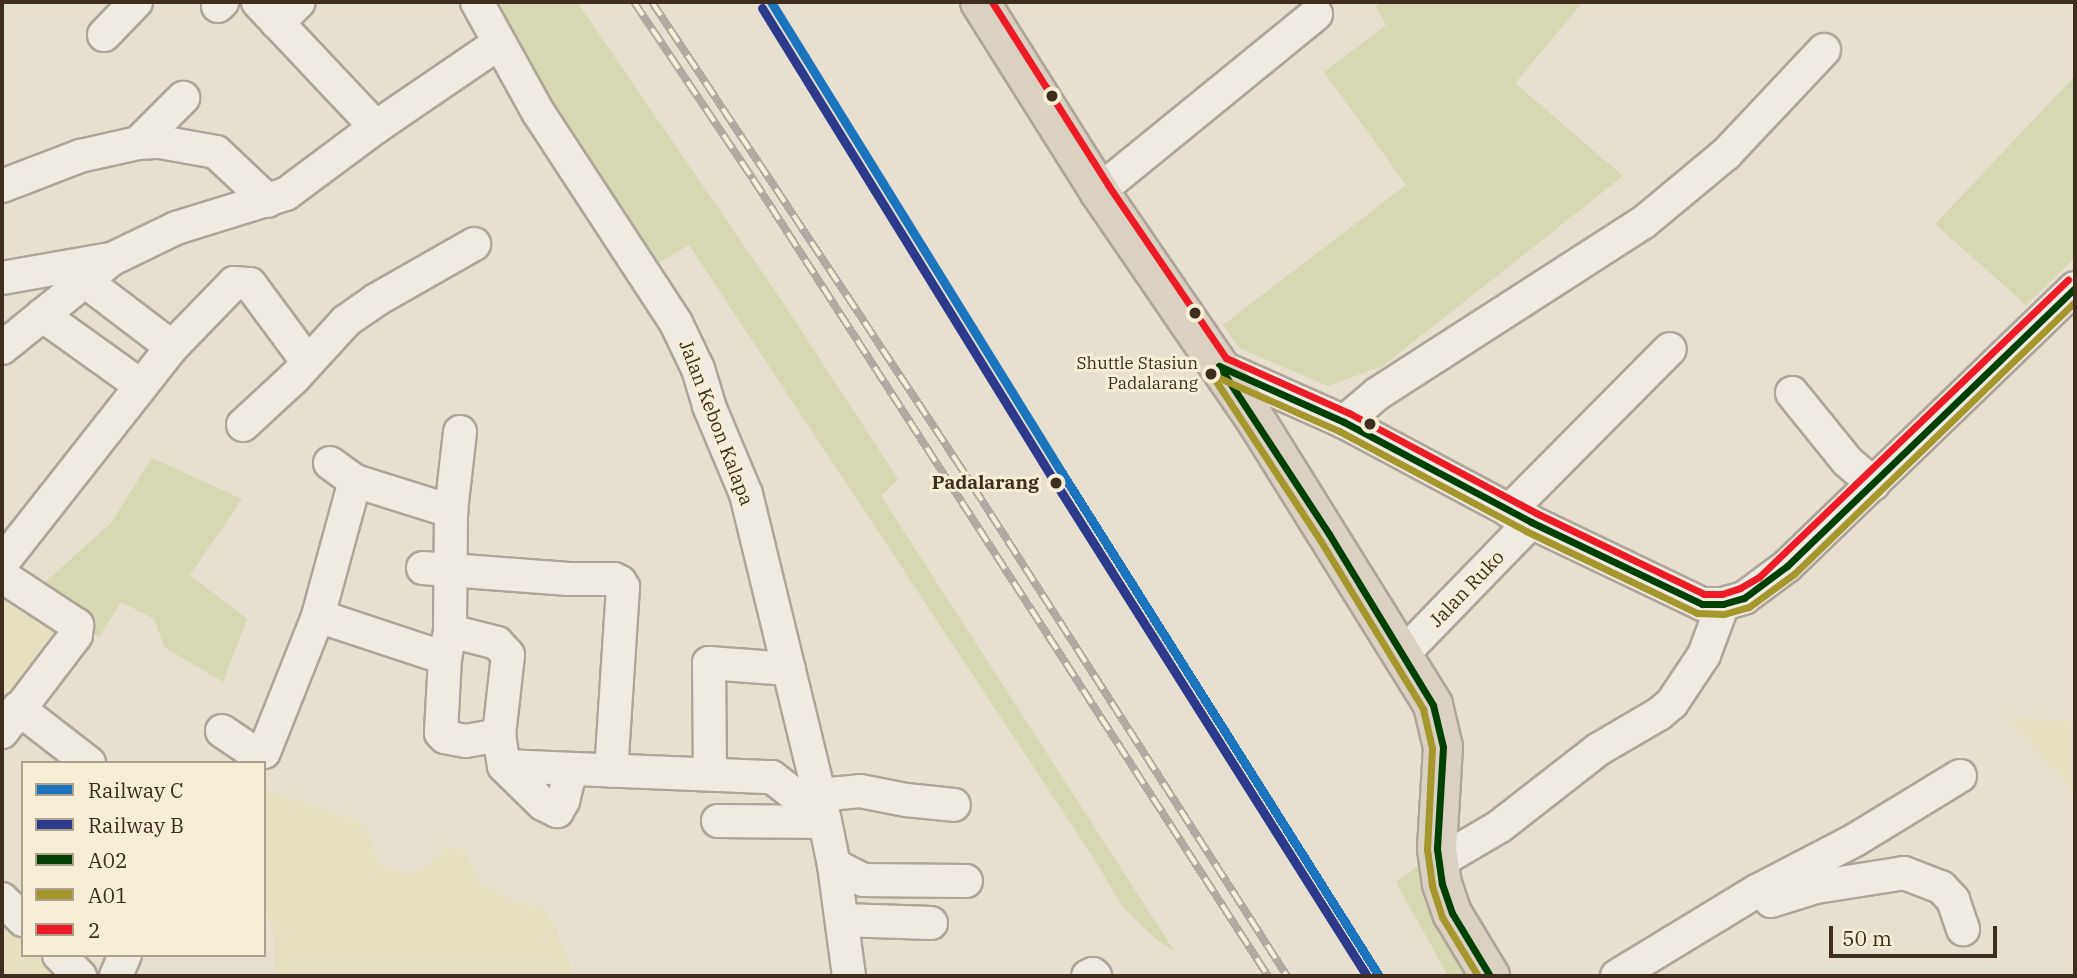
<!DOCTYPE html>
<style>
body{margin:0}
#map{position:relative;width:2077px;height:978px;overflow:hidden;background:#e7e0d1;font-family:"IBM Plex Serif",serif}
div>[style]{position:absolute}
.farmland>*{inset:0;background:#e6dfc2}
.green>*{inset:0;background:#d6d7b3}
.roads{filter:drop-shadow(2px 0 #ada599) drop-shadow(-2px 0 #ada599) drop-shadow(0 2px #ada599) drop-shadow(0 -2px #ada599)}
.minor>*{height:32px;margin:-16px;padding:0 16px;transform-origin:16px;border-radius:16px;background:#efebe3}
.highway>*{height:38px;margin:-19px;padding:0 19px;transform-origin:19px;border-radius:19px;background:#dad1c2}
.rail>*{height:8px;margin-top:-4px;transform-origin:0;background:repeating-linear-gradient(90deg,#f7eed8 0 16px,#afaaa2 0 32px);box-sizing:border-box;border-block:2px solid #afaaa2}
.bus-1>*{height:7px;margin:-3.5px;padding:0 3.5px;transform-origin:3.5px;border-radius:3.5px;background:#004000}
.bus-2>*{height:7px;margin:-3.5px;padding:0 3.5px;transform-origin:3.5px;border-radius:3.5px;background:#a3972d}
.bus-3>*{height:7px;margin:-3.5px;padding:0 3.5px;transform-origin:3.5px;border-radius:3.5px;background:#ed1c24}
.rail-1>*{height:9px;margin:-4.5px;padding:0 4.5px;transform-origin:4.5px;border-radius:4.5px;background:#1c75bc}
.rail-2>*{height:9px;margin:-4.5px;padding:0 4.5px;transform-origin:4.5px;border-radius:4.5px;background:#2d398b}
.dots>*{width:19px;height:19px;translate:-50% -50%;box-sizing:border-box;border:4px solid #f7eed8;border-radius:50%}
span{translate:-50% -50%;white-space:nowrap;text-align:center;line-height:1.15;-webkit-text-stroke:6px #f7eed8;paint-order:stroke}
.bus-label{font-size:17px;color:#3d2e20}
.right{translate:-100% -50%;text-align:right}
.street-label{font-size:19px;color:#3d2e20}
.stop-label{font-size:19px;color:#3d2e20;font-weight:700}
.frame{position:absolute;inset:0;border:4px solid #3d2e20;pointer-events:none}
.legend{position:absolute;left:21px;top:761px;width:245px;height:196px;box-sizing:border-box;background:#f7eed8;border:2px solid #ada18e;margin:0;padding:9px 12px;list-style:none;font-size:21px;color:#3d2e20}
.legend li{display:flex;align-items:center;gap:14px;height:35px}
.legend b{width:35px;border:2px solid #ada18e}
.scale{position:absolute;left:1829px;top:926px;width:168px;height:32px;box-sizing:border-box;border:4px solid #3d2e20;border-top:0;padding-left:9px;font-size:21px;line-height:24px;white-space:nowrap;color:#3d2e20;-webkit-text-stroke:5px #f7eed8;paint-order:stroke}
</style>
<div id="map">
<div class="farmland">
<i style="clip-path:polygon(2px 579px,66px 624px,2px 728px)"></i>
<i style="clip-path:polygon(2009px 718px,2075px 721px,2075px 795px)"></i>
<i style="clip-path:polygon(264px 786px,273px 793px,358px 820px,366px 826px,381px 867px,414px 873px,432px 863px,444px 846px,463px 849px,480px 882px,513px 901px,542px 907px,555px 927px,574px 976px,275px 976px,275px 937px,264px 905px)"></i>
<i style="clip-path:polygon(2px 907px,23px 929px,23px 955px,49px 955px,69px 976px,2px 976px)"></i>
</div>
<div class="green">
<i style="clip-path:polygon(489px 2px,577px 2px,784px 304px,898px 479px,881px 496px,1175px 952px,1157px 940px,1122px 906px,1093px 857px,689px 245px,653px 266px)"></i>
<i style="clip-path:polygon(1382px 2px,1583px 2px,1515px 83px,1623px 176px,1383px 366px,1328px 386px,1239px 348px,1223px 325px,1406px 185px,1324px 72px,1386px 25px,1376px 7px)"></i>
<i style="clip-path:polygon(2075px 76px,2075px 258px,2026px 305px,1935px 224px)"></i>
<i style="clip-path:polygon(152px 458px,242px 499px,190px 575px,247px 619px,223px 682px,164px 647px,154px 619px,121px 602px,99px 637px,33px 593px,111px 523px)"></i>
<i style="clip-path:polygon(1419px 865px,1426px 889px,1474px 976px,1448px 976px,1396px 882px)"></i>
</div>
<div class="roads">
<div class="minor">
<i style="left:258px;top:2px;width:172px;rotate:46.7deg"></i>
<i style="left:477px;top:2px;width:126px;rotate:61deg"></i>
<i style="left:538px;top:112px;width:252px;rotate:56.8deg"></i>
<i style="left:676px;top:323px;width:51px;rotate:64.4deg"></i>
<i style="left:698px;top:369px;width:39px;rotate:73deg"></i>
<i style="left:709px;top:406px;width:95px;rotate:67.2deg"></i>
<i style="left:746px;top:494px;width:312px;rotate:76.3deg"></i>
<i style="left:820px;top:797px;width:69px;rotate:78.4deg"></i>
<i style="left:834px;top:865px;width:112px;rotate:82.3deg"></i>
<i style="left:218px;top:6px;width:6px;rotate:-45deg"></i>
<i style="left:277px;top:23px;width:30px;rotate:-44deg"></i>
<i style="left:104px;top:35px;width:46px;rotate:-45.9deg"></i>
<i style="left:138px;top:143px;width:64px;rotate:-45deg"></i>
<i style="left:2px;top:186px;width:84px;rotate:-21deg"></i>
<i style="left:80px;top:156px;width:59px;rotate:-12.6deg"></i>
<i style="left:138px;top:143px;width:22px;rotate:-3deg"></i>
<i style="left:160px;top:142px;width:57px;rotate:10.1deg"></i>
<i style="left:216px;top:152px;width:71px;rotate:43.3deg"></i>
<i style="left:1099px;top:191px;width:280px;rotate:-39.2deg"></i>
<i style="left:2px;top:278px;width:110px;rotate:-10deg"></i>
<i style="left:85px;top:281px;width:109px;rotate:37.2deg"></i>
<i style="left:42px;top:315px;width:122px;rotate:35.6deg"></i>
<i style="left:2px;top:348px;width:141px;rotate:-39deg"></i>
<i style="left:112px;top:259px;width:71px;rotate:-25.8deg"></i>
<i style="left:176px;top:228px;width:115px;rotate:-17.2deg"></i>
<i style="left:286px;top:194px;width:112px;rotate:-36.7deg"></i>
<i style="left:376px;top:127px;width:149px;rotate:-34.3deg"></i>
<i style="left:1219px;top:366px;width:137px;rotate:24.1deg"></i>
<i style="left:1344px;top:422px;width:212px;rotate:28.1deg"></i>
<i style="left:1531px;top:522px;width:190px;rotate:25.6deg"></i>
<i style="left:1702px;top:604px;width:21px"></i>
<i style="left:1723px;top:604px;width:22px;rotate:-16deg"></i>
<i style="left:1744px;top:598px;width:54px;rotate:-36.7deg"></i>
<i style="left:1787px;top:566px;width:400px;rotate:-44deg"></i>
<i style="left:1792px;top:393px;width:87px;rotate:51deg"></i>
<i style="left:1847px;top:461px;width:35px;rotate:41deg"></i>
<i style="left:1344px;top:422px;width:43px;rotate:-40.3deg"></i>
<i style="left:1377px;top:394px;width:318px;rotate:-32.8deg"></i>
<i style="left:1644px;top:222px;width:107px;rotate:-39.7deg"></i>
<i style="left:1726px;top:154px;width:143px;rotate:-46.7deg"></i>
<i style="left:243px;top:425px;width:69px;rotate:-42.7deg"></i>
<i style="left:294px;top:378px;width:77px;rotate:-47.6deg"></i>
<i style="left:346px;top:321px;width:37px;rotate:-35deg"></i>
<i style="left:376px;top:300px;width:113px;rotate:-29.7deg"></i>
<i style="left:460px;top:432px;width:80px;rotate:96.5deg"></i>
<i style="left:451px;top:511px;width:120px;rotate:90.5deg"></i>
<i style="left:450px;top:631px;width:27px;rotate:100deg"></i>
<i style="left:445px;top:658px;width:75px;rotate:93.1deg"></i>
<i style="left:441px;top:733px;width:6px;rotate:45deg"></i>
<i style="left:445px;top:737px;width:21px;rotate:11deg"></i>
<i style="left:466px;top:741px;width:34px;rotate:-10deg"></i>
<i style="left:330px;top:463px;width:31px;rotate:36deg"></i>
<i style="left:355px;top:481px;width:101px;rotate:17.4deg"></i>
<i style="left:1509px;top:511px;width:228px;rotate:-45.2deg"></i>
<i style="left:2px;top:563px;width:275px;rotate:-51.8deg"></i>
<i style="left:172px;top:347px;width:89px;rotate:-45.9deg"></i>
<i style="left:234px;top:283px;width:16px;rotate:4deg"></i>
<i style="left:250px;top:284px;width:96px;rotate:53.5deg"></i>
<i style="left:423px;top:568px;width:146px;rotate:4.3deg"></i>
<i style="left:569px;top:579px;width:45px"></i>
<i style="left:614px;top:579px;width:7px;rotate:27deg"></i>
<i style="left:620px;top:582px;width:6px;rotate:59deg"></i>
<i style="left:623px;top:587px;width:184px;rotate:93.7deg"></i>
<i style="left:2px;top:576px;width:90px;rotate:33.2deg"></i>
<i style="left:77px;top:625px;width:10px;rotate:96deg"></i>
<i style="left:76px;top:635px;width:122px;rotate:127.3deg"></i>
<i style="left:318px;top:616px;width:134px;rotate:18.3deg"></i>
<i style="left:450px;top:631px;width:49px;rotate:14.3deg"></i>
<i style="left:497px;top:643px;width:16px;rotate:47deg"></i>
<i style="left:508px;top:655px;width:81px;rotate:96.4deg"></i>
<i style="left:499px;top:735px;width:31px;rotate:81deg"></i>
<i style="left:504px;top:766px;width:54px;rotate:44.3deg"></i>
<i style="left:543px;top:804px;width:16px;rotate:27deg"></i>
<i style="left:557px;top:811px;width:12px;rotate:-59deg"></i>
<i style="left:563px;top:801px;width:33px;rotate:-76deg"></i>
<i style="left:1403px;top:654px;width:184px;rotate:-45.9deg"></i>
<i style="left:18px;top:708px;width:90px;rotate:37.8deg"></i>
<i style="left:222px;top:731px;width:41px;rotate:34.1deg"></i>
<i style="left:256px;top:754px;width:8px;rotate:-14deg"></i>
<i style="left:264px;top:752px;width:146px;rotate:-68.3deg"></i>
<i style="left:318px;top:616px;width:140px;rotate:-74.7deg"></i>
<i style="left:504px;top:766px;width:268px;rotate:2.4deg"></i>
<i style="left:772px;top:777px;width:33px;rotate:38deg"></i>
<i style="left:798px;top:797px;width:62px;rotate:-5.5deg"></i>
<i style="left:860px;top:791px;width:47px;rotate:11.1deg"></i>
<i style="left:906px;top:800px;width:48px;rotate:5.9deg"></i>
<i style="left:710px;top:774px;width:111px;rotate:-90.5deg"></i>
<i style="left:709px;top:663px;width:80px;rotate:4.3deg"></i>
<i style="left:718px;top:821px;width:107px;rotate:0.5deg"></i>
<i style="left:1439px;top:862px;width:71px;rotate:-30.5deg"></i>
<i style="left:1500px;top:826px;width:125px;rotate:-37.9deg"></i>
<i style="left:1599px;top:749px;width:69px;rotate:-30.3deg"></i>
<i style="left:1659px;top:714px;width:17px;rotate:-40deg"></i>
<i style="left:1672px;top:703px;width:58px;rotate:-56.3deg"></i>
<i style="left:1704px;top:655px;width:54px;rotate:-69.6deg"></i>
<i style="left:834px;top:865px;width:33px;rotate:27deg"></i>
<i style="left:863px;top:880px;width:103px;rotate:0.6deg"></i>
<i style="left:2px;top:899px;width:30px;rotate:45deg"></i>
<i style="left:1771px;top:901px;width:47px;rotate:-17.3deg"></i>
<i style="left:1816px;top:887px;width:89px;rotate:-9deg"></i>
<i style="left:1904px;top:873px;width:40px;rotate:21deg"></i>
<i style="left:1941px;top:887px;width:18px;rotate:47deg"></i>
<i style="left:1953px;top:900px;width:31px;rotate:71deg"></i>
<i style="left:843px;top:920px;width:88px;rotate:2deg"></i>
<i style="left:59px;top:955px;width:30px;rotate:45deg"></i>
<i style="left:116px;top:976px;width:23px;rotate:-67deg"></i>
<i style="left:1088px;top:976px;width:5px;rotate:-22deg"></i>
<i style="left:1093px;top:974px;width:3px;rotate:45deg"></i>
<i style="left:1617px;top:976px;width:164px;rotate:-31.3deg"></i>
<i style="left:1757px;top:891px;width:110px;rotate:-27.5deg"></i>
<i style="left:1855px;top:840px;width:123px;rotate:-31.4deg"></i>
</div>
<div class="highway">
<i style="left:980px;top:2px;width:223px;rotate:57.8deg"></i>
<i style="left:1099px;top:191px;width:274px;rotate:55.6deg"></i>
<i style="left:1254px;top:417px;width:339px;rotate:58.1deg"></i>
<i style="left:1433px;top:705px;width:43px;rotate:76.6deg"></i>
<i style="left:1443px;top:747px;width:102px;rotate:93.4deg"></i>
<i style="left:1437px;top:849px;width:35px;rotate:82deg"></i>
<i style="left:1442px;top:884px;width:31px;rotate:71deg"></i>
<i style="left:1452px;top:913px;width:74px;rotate:58.9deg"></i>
</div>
</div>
<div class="rail">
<i style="left:634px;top:2px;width:213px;rotate:56.1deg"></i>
<i style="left:753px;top:179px;width:949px;rotate:57.13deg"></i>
<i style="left:652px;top:2px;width:550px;rotate:56.43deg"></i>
<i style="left:956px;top:460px;width:613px;rotate:57.32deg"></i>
</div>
<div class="bus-1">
<i style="left:1219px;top:366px;width:137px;rotate:24.1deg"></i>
<i style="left:1344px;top:422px;width:212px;rotate:28.1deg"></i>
<i style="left:1531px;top:522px;width:190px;rotate:25.6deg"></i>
<i style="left:1702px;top:604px;width:21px"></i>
<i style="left:1723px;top:604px;width:22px;rotate:-16deg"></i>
<i style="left:1744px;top:598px;width:54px;rotate:-36.7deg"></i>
<i style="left:1787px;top:566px;width:400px;rotate:-44deg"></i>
<i style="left:1219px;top:366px;width:201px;rotate:56.8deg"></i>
<i style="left:1329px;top:534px;width:200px;rotate:58.7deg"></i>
<i style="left:1433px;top:705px;width:43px;rotate:76.6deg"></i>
<i style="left:1443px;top:747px;width:102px;rotate:93.4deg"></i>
<i style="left:1437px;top:849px;width:35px;rotate:82deg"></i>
<i style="left:1442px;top:884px;width:31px;rotate:71deg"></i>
<i style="left:1452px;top:913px;width:74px;rotate:58.9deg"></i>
</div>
<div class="bus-2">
<i style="left:1210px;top:372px;width:201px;rotate:56.8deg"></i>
<i style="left:1320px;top:540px;width:198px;rotate:58.6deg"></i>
<i style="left:1423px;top:709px;width:40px;rotate:77deg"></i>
<i style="left:1432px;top:748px;width:101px;rotate:92.8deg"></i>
<i style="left:1427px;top:849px;width:37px;rotate:82deg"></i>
<i style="left:1432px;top:886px;width:33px;rotate:72deg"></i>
<i style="left:1442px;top:917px;width:69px;rotate:58.6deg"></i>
<i style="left:1215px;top:376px;width:136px;rotate:23.9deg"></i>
<i style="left:1339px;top:431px;width:212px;rotate:28.1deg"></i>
<i style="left:1526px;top:531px;width:190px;rotate:25.6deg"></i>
<i style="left:1697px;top:613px;width:27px;rotate:2deg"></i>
<i style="left:1724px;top:614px;width:26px;rotate:-16deg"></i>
<i style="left:1749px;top:607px;width:56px;rotate:-36.3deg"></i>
<i style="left:1794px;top:574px;width:391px;rotate:-44.1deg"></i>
</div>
<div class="bus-3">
<i style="left:992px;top:2px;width:217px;rotate:57.6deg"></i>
<i style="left:1108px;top:185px;width:209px;rotate:55.7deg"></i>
<i style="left:1226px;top:358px;width:135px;rotate:24.1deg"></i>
<i style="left:1349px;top:413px;width:212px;rotate:28.1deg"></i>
<i style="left:1536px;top:513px;width:187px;rotate:25.7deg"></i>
<i style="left:1704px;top:594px;width:18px"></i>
<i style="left:1722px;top:594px;width:19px;rotate:-18deg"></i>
<i style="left:1740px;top:588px;width:22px;rotate:-30deg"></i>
<i style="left:1759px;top:577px;width:429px;rotate:-43.9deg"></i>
</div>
<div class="rail-1">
<i style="left:771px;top:2px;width:554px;rotate:58.29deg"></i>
<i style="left:1062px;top:473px;width:595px;rotate:57.78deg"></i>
</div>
<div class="rail-2">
<i style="left:762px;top:8px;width:554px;rotate:58.29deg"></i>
<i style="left:1053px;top:479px;width:588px;rotate:57.72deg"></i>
</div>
<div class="dots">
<i style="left:1052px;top:96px;background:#3d2e20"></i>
<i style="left:1195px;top:313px;background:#3d2e20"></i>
<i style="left:1211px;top:374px;background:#3d2e20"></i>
<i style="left:1370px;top:424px;background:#3d2e20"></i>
<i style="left:1056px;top:483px;background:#3d2e20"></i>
</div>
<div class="bus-label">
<span class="right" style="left:1198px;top:374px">Shuttle Stasiun<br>Padalarang</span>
</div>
<div class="street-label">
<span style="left:716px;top:423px;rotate:69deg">Jalan Kebon Kalapa</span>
<span style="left:1467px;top:589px;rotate:-46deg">Jalan Ruko</span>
</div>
<div class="stop-label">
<span class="right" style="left:1039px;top:483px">Padalarang</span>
</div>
<div class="frame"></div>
<ul class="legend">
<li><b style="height:9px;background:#1c75bc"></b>Railway C</li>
<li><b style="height:9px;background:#2d398b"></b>Railway B</li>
<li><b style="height:9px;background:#004000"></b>A02</li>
<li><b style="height:9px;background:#a3972d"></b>A01</li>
<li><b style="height:9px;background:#ed1c24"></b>2</li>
</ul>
<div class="scale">50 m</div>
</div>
